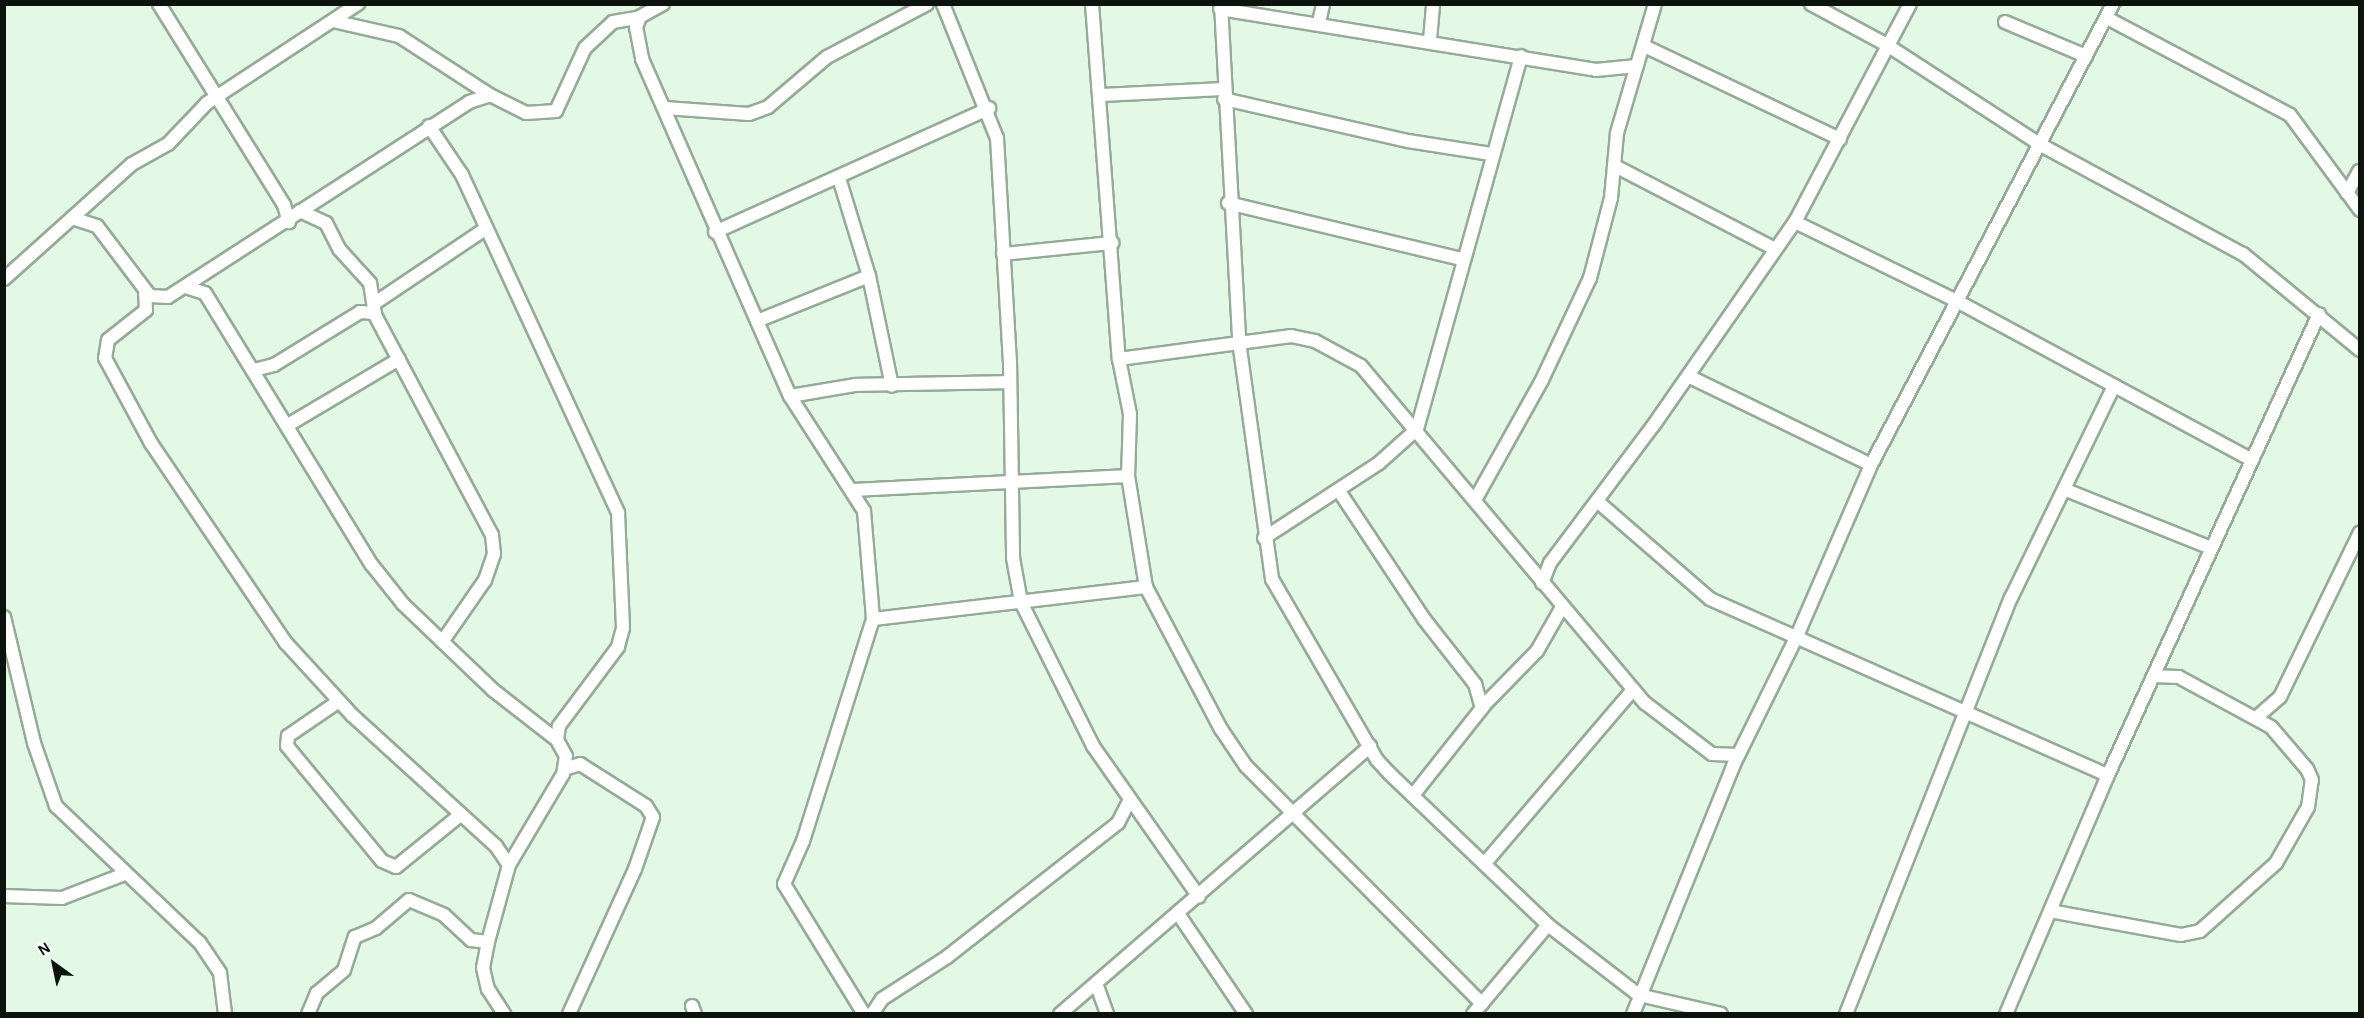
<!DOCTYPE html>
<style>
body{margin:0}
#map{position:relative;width:2364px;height:1018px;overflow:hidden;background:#e3f8e5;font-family:"Alegreya Sans",sans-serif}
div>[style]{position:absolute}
.roads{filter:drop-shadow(2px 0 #96aa98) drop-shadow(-2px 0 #96aa98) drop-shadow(0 2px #96aa98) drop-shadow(0 -2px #96aa98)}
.street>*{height:12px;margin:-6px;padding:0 6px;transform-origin:6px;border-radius:6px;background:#fff}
span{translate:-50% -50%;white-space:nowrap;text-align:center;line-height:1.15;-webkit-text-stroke:6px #fff;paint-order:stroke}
.frame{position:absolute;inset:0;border:6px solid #0b130c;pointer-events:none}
.north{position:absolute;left:24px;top:934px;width:60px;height:60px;-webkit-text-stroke:4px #fff;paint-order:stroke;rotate:327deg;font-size:16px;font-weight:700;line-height:24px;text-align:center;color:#0b130c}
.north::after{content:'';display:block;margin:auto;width:21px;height:27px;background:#0b130c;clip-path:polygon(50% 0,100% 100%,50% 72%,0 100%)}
</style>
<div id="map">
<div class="roads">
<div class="street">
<i style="left:159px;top:4px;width:237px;rotate:58.1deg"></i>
<i style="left:284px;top:205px;width:18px;rotate:74deg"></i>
<i style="left:663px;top:4px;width:26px;rotate:151deg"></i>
<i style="left:640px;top:17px;width:11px;rotate:112deg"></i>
<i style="left:636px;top:27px;width:33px;rotate:79deg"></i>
<i style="left:642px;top:59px;width:368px;rotate:66.3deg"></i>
<i style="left:790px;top:396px;width:137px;rotate:57.2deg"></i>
<i style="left:864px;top:511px;width:108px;rotate:85.2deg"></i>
<i style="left:873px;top:619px;width:233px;rotate:107.5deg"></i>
<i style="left:803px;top:841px;width:47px;rotate:113.8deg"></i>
<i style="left:784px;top:884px;width:153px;rotate:58.4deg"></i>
<i style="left:943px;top:4px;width:144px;rotate:68.1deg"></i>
<i style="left:997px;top:138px;width:223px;rotate:86.7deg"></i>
<i style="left:1010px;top:361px;width:197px;rotate:89.1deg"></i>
<i style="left:1013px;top:558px;width:45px;rotate:79.7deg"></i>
<i style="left:1021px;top:602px;width:161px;rotate:63.4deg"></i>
<i style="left:1093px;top:746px;width:184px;rotate:54.9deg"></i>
<i style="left:1092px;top:4px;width:356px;rotate:85.7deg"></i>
<i style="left:1119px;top:359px;width:56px;rotate:78.7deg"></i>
<i style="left:1130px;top:414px;width:62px;rotate:91.8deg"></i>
<i style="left:1221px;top:4px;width:337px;rotate:86.9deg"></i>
<i style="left:1239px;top:341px;width:240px;rotate:82.1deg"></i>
<i style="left:1272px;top:579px;width:209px;rotate:59.9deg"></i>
<i style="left:1377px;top:760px;width:19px;rotate:47deg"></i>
<i style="left:1390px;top:774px;width:219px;rotate:43.7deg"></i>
<i style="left:1548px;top:925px;width:115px;rotate:37.6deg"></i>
<i style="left:1639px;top:995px;width:84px;rotate:13deg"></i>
<i style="left:1811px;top:4px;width:86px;rotate:28.3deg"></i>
<i style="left:1887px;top:45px;width:184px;rotate:33deg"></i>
<i style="left:2041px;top:145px;width:230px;rotate:28.4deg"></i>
<i style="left:2243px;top:254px;width:151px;rotate:39.4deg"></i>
<i style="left:1220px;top:9px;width:381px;rotate:9.2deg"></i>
<i style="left:1596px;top:70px;width:41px;rotate:-5.6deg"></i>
<i style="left:2107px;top:18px;width:207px;rotate:27.9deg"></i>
<i style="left:2290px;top:115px;width:118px;rotate:53.6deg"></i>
<i style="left:333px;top:21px;width:68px;rotate:12.8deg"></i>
<i style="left:399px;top:36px;width:108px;rotate:33deg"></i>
<i style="left:1319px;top:22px;width:18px;rotate:-77deg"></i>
<i style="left:2005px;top:22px;width:88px;rotate:22.8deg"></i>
<i style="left:1430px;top:40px;width:36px;rotate:-85deg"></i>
<i style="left:1644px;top:46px;width:217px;rotate:25.4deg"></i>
<i style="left:1102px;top:95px;width:121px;rotate:-2.8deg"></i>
<i style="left:1224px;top:99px;width:189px;rotate:12.9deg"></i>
<i style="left:1408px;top:141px;width:84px;rotate:8.9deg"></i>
<i style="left:665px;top:108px;width:84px;rotate:4.1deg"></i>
<i style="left:749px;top:114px;width:20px;rotate:-20deg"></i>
<i style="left:768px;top:107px;width:77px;rotate:-40.3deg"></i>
<i style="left:827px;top:57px;width:113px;rotate:-27.9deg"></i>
<i style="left:429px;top:126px;width:59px;rotate:56deg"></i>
<i style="left:462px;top:175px;width:372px;rotate:65.2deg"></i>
<i style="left:618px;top:513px;width:115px;rotate:87.5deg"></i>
<i style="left:623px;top:628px;width:20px;rotate:105deg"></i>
<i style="left:618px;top:647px;width:99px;rotate:126.8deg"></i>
<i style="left:559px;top:726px;width:14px;rotate:98deg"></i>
<i style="left:1615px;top:166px;width:180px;rotate:27.4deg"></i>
<i style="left:839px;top:178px;width:102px;rotate:73deg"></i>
<i style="left:869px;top:276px;width:112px;rotate:78.2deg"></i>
<i style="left:2347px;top:193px;width:25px;rotate:-61deg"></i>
<i style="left:1228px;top:203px;width:241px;rotate:13.5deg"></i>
<i style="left:300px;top:211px;width:29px;rotate:25deg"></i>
<i style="left:326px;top:223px;width:30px;rotate:63deg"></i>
<i style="left:340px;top:250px;width:45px;rotate:47.7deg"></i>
<i style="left:370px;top:283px;width:32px;rotate:81deg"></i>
<i style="left:375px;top:315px;width:249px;rotate:62deg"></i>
<i style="left:492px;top:535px;width:19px;rotate:84deg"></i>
<i style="left:494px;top:554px;width:28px;rotate:109deg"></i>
<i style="left:485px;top:580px;width:75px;rotate:124.7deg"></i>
<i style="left:72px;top:218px;width:81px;rotate:-42deg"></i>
<i style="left:132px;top:164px;width:41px;rotate:-29.1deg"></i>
<i style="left:168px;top:144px;width:57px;rotate:-46.4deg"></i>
<i style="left:207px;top:103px;width:181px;rotate:-33.3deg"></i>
<i style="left:1795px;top:222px;width:176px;rotate:26deg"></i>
<i style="left:1953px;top:299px;width:337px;rotate:28.3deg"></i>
<i style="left:715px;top:232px;width:301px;rotate:-24.3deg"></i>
<i style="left:1003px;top:254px;width:110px;rotate:-5.8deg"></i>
<i style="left:4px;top:279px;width:91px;rotate:-41.9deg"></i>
<i style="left:72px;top:218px;width:26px;rotate:18deg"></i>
<i style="left:97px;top:226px;width:88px;rotate:52.9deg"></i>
<i style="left:150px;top:296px;width:18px;rotate:3deg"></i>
<i style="left:168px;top:297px;width:359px;rotate:-32.9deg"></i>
<i style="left:469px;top:102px;width:22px;rotate:-18deg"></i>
<i style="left:490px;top:95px;width:40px;rotate:26.6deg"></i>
<i style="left:526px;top:113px;width:30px;rotate:-4deg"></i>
<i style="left:556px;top:111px;width:69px;rotate:-65.3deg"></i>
<i style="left:585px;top:48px;width:38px;rotate:-43deg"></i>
<i style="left:613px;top:22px;width:27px;rotate:-10deg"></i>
<i style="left:186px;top:287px;width:20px;rotate:18deg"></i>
<i style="left:205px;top:293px;width:319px;rotate:58.5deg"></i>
<i style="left:372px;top:565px;width:50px;rotate:51.5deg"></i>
<i style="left:403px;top:604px;width:124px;rotate:43.7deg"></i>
<i style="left:493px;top:690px;width:81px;rotate:38deg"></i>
<i style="left:557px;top:740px;width:18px;rotate:61deg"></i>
<i style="left:566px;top:756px;width:18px;rotate:99deg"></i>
<i style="left:563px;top:774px;width:106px;rotate:120.7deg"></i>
<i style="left:509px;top:865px;width:80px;rotate:105.3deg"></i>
<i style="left:488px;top:942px;width:26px;rotate:101deg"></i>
<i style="left:483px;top:968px;width:22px;rotate:77deg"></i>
<i style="left:488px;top:989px;width:30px;rotate:57deg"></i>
<i style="left:145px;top:291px;width:19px;rotate:87deg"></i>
<i style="left:146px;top:310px;width:48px;rotate:141.7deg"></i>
<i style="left:108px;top:340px;width:18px;rotate:99deg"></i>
<i style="left:105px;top:358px;width:97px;rotate:61.6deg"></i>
<i style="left:151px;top:443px;width:241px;rotate:56deg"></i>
<i style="left:286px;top:643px;width:98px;rotate:47.5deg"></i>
<i style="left:352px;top:715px;width:195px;rotate:42.3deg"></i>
<i style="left:496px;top:846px;width:23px;rotate:56deg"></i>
<i style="left:375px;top:303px;width:133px;rotate:-33.9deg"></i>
<i style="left:757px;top:321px;width:121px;rotate:-21.9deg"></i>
<i style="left:1119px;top:359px;width:174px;rotate:-7.6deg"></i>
<i style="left:1291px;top:336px;width:25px;rotate:12deg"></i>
<i style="left:1315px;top:341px;width:52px;rotate:28.5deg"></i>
<i style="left:1361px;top:366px;width:441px;rotate:49.9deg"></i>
<i style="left:1645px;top:703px;width:84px;rotate:37.3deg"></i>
<i style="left:1712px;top:754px;width:26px;rotate:2deg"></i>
<i style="left:254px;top:370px;width:21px;rotate:-14deg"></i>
<i style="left:274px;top:365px;width:101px;rotate:-31.6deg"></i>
<i style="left:360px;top:312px;width:15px;rotate:4deg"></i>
<i style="left:1688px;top:376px;width:203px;rotate:25.9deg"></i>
<i style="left:790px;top:396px;width:67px;rotate:-9.5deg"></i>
<i style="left:856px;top:385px;width:153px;rotate:-1.1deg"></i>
<i style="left:288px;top:425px;width:129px;rotate:-30.7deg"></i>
<i style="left:854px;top:490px;width:274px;rotate:-2.9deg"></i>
<i style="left:1128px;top:476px;width:112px;rotate:80.8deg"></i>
<i style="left:1146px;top:587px;width:161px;rotate:62.2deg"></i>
<i style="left:1221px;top:729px;width:45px;rotate:56deg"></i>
<i style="left:1246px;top:766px;width:335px;rotate:45.2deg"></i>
<i style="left:2066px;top:490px;width:156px;rotate:21.8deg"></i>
<i style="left:1339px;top:491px;width:154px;rotate:56.4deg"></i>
<i style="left:1424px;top:619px;width:83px;rotate:51.9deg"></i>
<i style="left:1475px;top:684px;width:25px;rotate:74deg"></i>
<i style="left:1475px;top:500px;width:137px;rotate:-60.8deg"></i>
<i style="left:1542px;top:380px;width:113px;rotate:-64.8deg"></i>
<i style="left:1590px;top:278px;width:83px;rotate:-75.3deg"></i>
<i style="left:1611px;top:198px;width:65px;rotate:-84.7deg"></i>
<i style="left:1617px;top:133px;width:134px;rotate:-73.6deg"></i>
<i style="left:1597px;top:501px;width:150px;rotate:40.9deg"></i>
<i style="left:1710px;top:599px;width:435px;rotate:23.9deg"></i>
<i style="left:1264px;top:538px;width:137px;rotate:-33.1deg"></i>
<i style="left:1379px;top:463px;width:51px;rotate:-41.8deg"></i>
<i style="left:1417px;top:429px;width:387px;rotate:-74.4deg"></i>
<i style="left:1542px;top:583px;width:22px;rotate:-68deg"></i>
<i style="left:1550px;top:563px;width:171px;rotate:-53.1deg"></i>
<i style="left:1653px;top:426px;width:249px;rotate:-55.2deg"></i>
<i style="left:1795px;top:222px;width:246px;rotate:-62.2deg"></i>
<i style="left:4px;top:617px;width:130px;rotate:76.6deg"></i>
<i style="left:34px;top:743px;width:67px;rotate:70.8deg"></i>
<i style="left:56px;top:806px;width:199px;rotate:43.6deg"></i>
<i style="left:200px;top:943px;width:36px;rotate:56deg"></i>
<i style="left:220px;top:973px;width:41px;rotate:83deg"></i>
<i style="left:873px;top:619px;width:275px;rotate:-6.7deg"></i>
<i style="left:339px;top:701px;width:62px;rotate:145.5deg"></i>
<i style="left:288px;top:736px;width:10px;rotate:96deg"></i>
<i style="left:287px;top:746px;width:149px;rotate:50.4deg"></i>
<i style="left:382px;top:861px;width:15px;rotate:23deg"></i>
<i style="left:396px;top:867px;width:81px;rotate:-39deg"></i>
<i style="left:2257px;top:717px;width:30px;rotate:-41deg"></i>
<i style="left:2280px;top:697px;width:183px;rotate:-64.1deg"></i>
<i style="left:564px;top:769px;width:17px;rotate:-17deg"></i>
<i style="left:580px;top:764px;width:78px;rotate:32.5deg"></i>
<i style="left:646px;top:806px;width:13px;rotate:58deg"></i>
<i style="left:653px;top:817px;width:55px;rotate:109.1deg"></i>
<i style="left:635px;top:869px;width:159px;rotate:114.5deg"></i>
<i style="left:1414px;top:794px;width:116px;rotate:-51.6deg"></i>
<i style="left:1486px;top:703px;width:73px;rotate:-45.6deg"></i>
<i style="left:1537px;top:651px;width:48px;rotate:-60.3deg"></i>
<i style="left:1485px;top:863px;width:228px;rotate:-49.5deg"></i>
<i style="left:4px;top:896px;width:58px;rotate:2deg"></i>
<i style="left:62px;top:898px;width:64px;rotate:-21deg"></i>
<i style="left:2050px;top:911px;width:133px;rotate:10.4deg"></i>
<i style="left:2181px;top:935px;width:19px;rotate:-12deg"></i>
<i style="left:2200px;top:931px;width:102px;rotate:-41.8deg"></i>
<i style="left:2276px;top:863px;width:64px;rotate:-60.3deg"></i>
<i style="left:2308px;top:807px;width:27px;rotate:-82deg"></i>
<i style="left:2312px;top:780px;width:12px;rotate:-114deg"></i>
<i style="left:2307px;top:769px;width:55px;rotate:-130.6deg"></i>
<i style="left:2271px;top:727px;width:105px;rotate:-151.5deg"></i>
<i style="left:2179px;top:677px;width:25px;rotate:-178deg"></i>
<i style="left:1179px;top:915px;width:120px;rotate:55.9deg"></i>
<i style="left:1097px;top:986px;width:30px;rotate:70deg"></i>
<i style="left:692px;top:1006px;width:9px;rotate:69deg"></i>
<i style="left:308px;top:1014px;width:23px;rotate:-67deg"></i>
<i style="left:317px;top:993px;width:35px;rotate:-40deg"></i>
<i style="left:344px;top:970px;width:35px;rotate:-72deg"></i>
<i style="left:355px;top:937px;width:23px;rotate:-23deg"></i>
<i style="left:376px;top:928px;width:43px;rotate:-40.3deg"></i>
<i style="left:409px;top:900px;width:38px;rotate:23deg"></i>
<i style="left:444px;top:915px;width:37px;rotate:43deg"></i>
<i style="left:471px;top:940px;width:17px;rotate:7deg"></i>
<i style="left:872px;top:1014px;width:18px;rotate:-56deg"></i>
<i style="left:882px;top:999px;width:77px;rotate:-32.9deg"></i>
<i style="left:947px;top:957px;width:217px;rotate:-38.1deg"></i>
<i style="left:1118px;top:823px;width:25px;rotate:-63deg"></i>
<i style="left:1060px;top:1014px;width:410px;rotate:-40.8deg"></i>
<i style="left:1473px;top:1014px;width:116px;rotate:-49.9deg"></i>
<i style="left:1633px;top:1014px;width:267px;rotate:-68deg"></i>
<i style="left:1733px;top:766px;width:145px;rotate:-63.8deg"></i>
<i style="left:1797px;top:636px;width:186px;rotate:-66.6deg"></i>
<i style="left:1871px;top:465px;width:521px;rotate:-62.3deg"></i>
<i style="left:1846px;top:1014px;width:448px;rotate:-68.4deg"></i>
<i style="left:2011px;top:598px;width:236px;rotate:-64.1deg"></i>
<i style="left:2006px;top:1014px;width:260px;rotate:-66.9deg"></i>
<i style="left:2108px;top:775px;width:507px;rotate:-65.41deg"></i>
</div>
</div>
<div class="frame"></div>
<div class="north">N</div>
</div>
